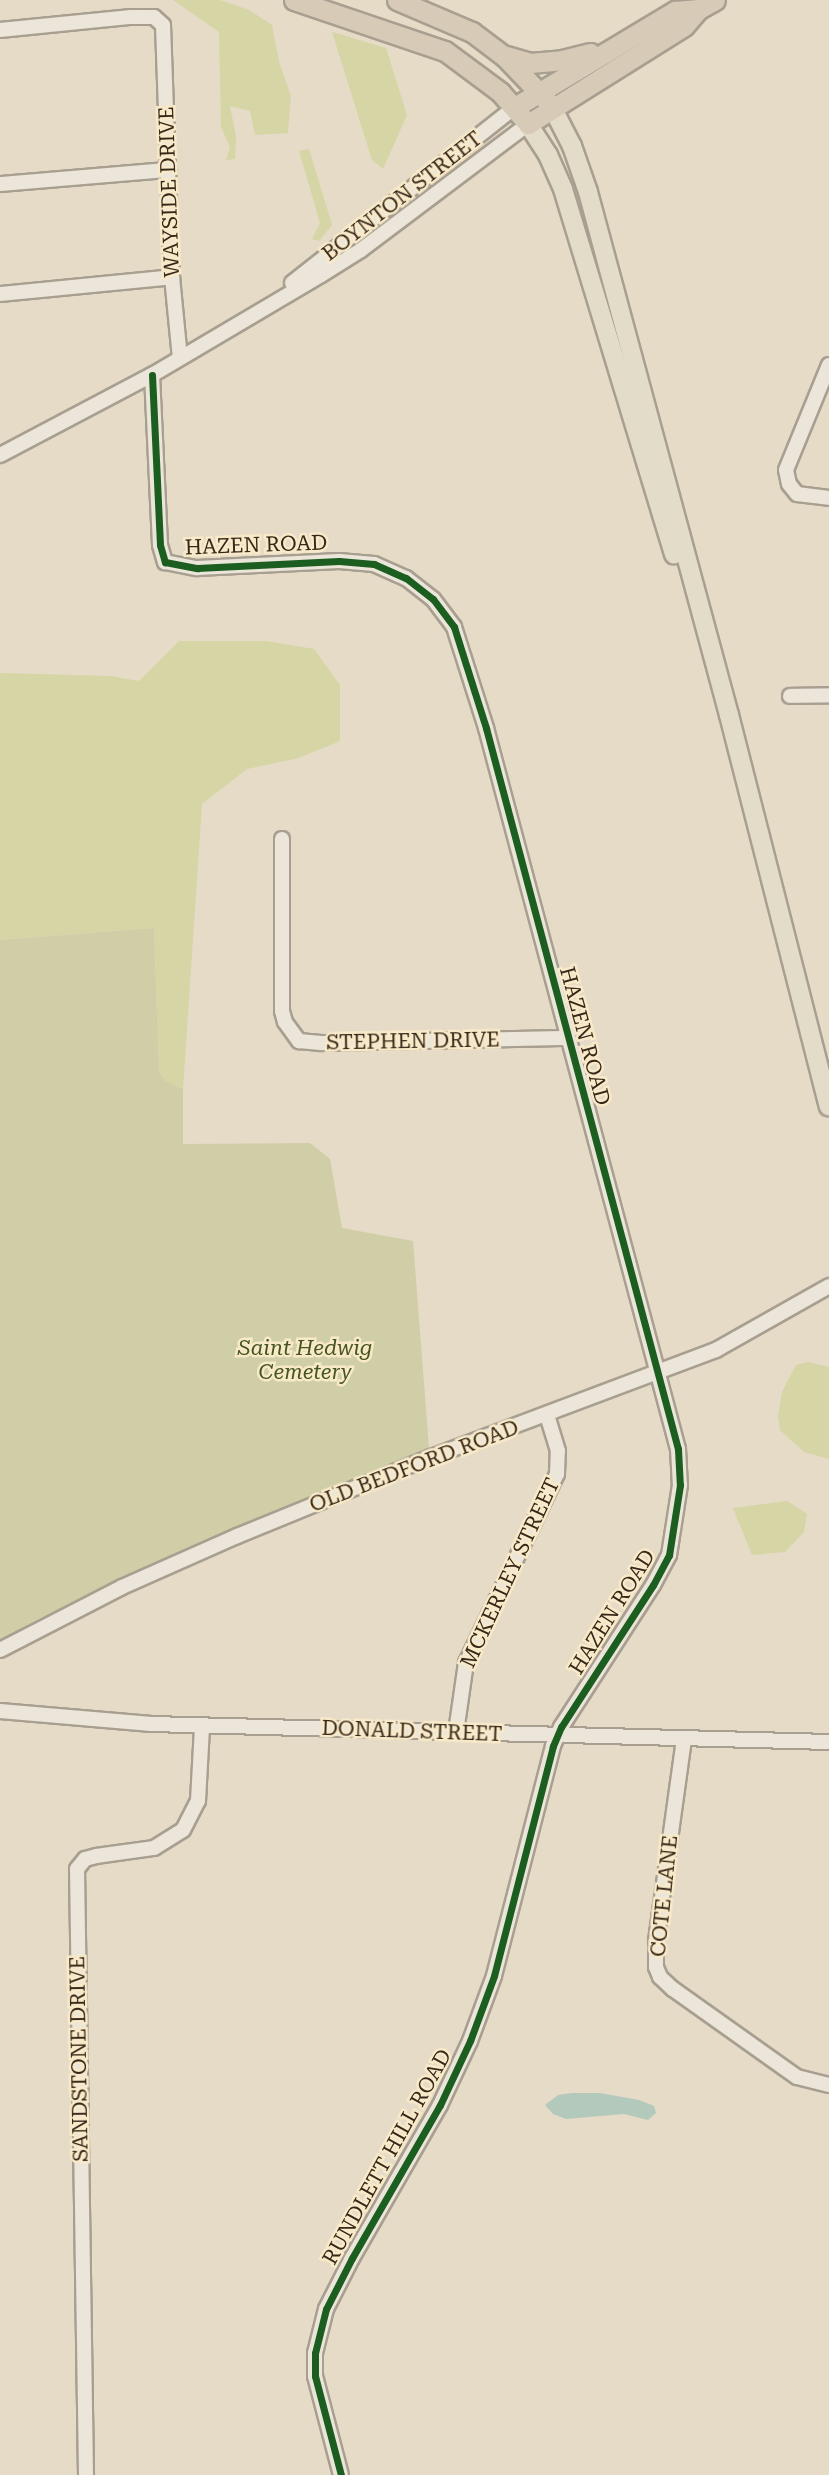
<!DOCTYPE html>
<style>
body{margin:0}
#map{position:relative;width:829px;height:2475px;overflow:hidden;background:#e5dbc6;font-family:"Roboto Serif",serif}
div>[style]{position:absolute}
.green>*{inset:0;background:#d5d5a6}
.cemetery>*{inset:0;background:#cfcea7}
.water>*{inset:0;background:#b3c9bc}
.roads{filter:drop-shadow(2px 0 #a89f90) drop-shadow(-2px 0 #a89f90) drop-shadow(0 2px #a89f90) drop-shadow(0 -2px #a89f90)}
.minor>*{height:14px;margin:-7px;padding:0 7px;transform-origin:7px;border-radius:7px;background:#ebe6d9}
.major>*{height:18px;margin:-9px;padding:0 9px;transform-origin:9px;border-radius:9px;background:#e3dcc9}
.highway>*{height:19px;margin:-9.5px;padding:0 9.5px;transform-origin:9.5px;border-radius:9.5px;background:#d7cbb7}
.cycleway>*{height:7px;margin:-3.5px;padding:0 3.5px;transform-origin:3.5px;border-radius:3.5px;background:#1b5e20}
span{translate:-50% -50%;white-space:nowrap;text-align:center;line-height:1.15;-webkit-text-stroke:5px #f8eac9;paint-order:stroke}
.street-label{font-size:21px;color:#362719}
.park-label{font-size:21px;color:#47551e;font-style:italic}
</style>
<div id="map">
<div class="green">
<i style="clip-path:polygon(173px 0,220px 0,249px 10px,272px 25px,279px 62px,291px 96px,288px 133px,255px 135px,250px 111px,230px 106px,236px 137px,235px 159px,226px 160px,230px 147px,221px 127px,219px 32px)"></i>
<i style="clip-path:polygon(332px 32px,386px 48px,407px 115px,383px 169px,372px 160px)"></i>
<i style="clip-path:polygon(309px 149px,332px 225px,319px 241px,312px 239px,320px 223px,299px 151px)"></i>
<i style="clip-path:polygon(179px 641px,266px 641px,314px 649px,340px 685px,340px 741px,299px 758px,247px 769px,202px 804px,183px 1089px,166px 1081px,159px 1072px,154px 928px,0 940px,0 673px,110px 676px,139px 681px)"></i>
<i style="clip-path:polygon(808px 1362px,829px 1367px,829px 1459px,804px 1452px,780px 1430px,778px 1417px,782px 1392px,796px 1365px)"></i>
<i style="clip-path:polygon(787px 1501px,807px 1514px,804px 1532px,785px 1552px,752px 1555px,733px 1508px)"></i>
</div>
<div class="cemetery">
<i style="clip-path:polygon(154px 928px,159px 1072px,166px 1081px,183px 1089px,183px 1144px,310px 1143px,330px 1159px,342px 1228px,413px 1241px,429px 1448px,178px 1554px,40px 1618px,0 1641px,0 940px)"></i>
</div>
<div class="water">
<i style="clip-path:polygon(572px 2093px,600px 2093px,639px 2100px,654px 2106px,656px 2113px,648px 2120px,624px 2114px,566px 2119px,553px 2114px,545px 2105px,558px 2095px)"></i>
</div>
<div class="roads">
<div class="minor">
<i style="left:0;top:30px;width:132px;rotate:-5.7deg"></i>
<i style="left:131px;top:17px;width:23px"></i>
<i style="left:154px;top:17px;width:12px;rotate:42deg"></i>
<i style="left:163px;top:25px;width:252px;rotate:88deg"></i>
<i style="left:172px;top:277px;width:81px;rotate:84.4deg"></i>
<i style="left:0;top:184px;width:169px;rotate:-4.8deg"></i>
<i style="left:292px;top:283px;width:284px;rotate:-38.3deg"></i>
<i style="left:0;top:294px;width:173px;rotate:-5.6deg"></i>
<i style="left:829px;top:365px;width:113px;rotate:112.3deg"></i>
<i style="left:786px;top:470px;width:14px;rotate:78deg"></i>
<i style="left:789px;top:484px;width:13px;rotate:51deg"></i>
<i style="left:797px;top:494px;width:32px;rotate:7deg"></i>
<i style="left:152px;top:375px;width:170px;rotate:87.3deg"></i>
<i style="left:160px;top:545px;width:18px;rotate:74deg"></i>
<i style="left:165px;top:562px;width:33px;rotate:11deg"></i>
<i style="left:197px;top:568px;width:142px;rotate:-2.8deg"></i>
<i style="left:339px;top:561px;width:35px;rotate:5deg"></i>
<i style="left:374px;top:564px;width:35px;rotate:24deg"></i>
<i style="left:406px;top:578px;width:34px;rotate:38deg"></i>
<i style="left:433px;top:599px;width:35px;rotate:53deg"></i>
<i style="left:454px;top:627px;width:106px;rotate:72.4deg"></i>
<i style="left:486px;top:728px;width:746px;rotate:75.09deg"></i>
<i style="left:678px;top:1449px;width:36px;rotate:87deg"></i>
<i style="left:680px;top:1485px;width:71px;rotate:98.9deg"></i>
<i style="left:669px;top:1555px;width:34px;rotate:118deg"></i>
<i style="left:653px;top:1585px;width:169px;rotate:122.9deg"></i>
<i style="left:561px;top:1727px;width:21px;rotate:113deg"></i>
<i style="left:553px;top:1746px;width:237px;rotate:104.4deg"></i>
<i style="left:494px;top:1976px;width:69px;rotate:110.3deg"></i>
<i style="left:470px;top:2041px;width:71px;rotate:115.1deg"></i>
<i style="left:440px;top:2105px;width:177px;rotate:119.9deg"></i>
<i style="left:352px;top:2258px;width:57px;rotate:117deg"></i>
<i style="left:326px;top:2309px;width:45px;rotate:104deg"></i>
<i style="left:315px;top:2353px;width:23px;rotate:90deg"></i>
<i style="left:315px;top:2376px;width:102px;rotate:75.3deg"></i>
<i style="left:0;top:455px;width:172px;rotate:-27.8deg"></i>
<i style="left:152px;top:375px;width:196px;rotate:-30.6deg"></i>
<i style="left:321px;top:275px;width:47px;rotate:-32deg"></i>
<i style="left:361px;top:250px;width:209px;rotate:-37deg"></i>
<i style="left:790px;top:696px;width:39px;rotate:-1deg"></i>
<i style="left:282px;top:839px;width:172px;rotate:90deg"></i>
<i style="left:282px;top:1011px;width:11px;rotate:75deg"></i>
<i style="left:285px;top:1022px;width:24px;rotate:54deg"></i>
<i style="left:299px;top:1041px;width:22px;rotate:5deg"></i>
<i style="left:321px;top:1043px;width:246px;rotate:-1.2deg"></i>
<i style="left:0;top:1650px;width:137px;rotate:-27.3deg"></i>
<i style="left:122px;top:1587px;width:126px;rotate:-23.9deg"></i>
<i style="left:237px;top:1536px;width:209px;rotate:-22.2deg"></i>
<i style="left:431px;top:1457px;width:304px;rotate:-20.6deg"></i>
<i style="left:716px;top:1350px;width:130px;rotate:-29.5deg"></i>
<i style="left:0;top:1711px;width:152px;rotate:4.9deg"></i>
<i style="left:151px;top:1724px;width:678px;rotate:1.52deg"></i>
<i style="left:456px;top:1732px;width:70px;rotate:-81.8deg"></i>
<i style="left:466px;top:1663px;width:210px;rotate:-64.3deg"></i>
<i style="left:557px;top:1474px;width:23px;rotate:-88deg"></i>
<i style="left:558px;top:1451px;width:38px;rotate:-107deg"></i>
<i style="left:684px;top:1739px;width:205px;rotate:97.9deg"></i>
<i style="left:656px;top:1942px;width:25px;rotate:90deg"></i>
<i style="left:656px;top:1967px;width:11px;rotate:68deg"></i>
<i style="left:660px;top:1977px;width:18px;rotate:43deg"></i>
<i style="left:673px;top:1989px;width:152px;rotate:35.4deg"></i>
<i style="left:797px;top:2077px;width:33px;rotate:14deg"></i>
<i style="left:86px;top:2475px;width:606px;rotate:-90.85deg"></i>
<i style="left:77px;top:1869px;width:13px;rotate:-51deg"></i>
<i style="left:85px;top:1859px;width:11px;rotate:-15deg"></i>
<i style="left:96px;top:1856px;width:59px;rotate:-7.9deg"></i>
<i style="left:154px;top:1848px;width:34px;rotate:-32deg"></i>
<i style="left:183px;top:1830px;width:33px;rotate:-63deg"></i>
<i style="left:198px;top:1801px;width:75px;rotate:-86.9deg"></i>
</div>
<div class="major">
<i style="left:553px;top:109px;width:42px;rotate:62.8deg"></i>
<i style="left:572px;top:146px;width:49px;rotate:70.8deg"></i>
<i style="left:588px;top:192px;width:542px;rotate:74.91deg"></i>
<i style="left:729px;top:715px;width:404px;rotate:75.7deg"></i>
<i style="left:528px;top:124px;width:37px;rotate:57deg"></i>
<i style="left:548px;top:155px;width:37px;rotate:66deg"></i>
<i style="left:563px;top:189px;width:382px;rotate:73.1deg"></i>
</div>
<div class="highway">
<i style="left:294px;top:0;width:159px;rotate:18.7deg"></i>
<i style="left:445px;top:51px;width:69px;rotate:36.7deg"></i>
<i style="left:500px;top:92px;width:43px;rotate:48.8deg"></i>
<i style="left:528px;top:124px;width:184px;rotate:-32.1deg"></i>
<i style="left:684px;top:26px;width:23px;rotate:-49deg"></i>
<i style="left:699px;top:9px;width:18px;rotate:-29deg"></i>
<i style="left:397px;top:0;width:82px;rotate:23.1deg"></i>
<i style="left:472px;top:32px;width:40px;rotate:37deg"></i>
<i style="left:504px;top:56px;width:64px;rotate:46.3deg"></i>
<i style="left:506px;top:56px;width:25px;rotate:16deg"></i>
<i style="left:530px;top:63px;width:32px;rotate:-5deg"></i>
<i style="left:562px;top:60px;width:29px;rotate:-14deg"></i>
<i style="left:515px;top:107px;width:187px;rotate:-31deg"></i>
<i style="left:675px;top:11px;width:24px;rotate:-5deg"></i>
</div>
</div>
<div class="cycleway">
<i style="left:152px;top:375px;width:170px;rotate:87.3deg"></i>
<i style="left:160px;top:545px;width:18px;rotate:74deg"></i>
<i style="left:165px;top:562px;width:33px;rotate:11deg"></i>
<i style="left:197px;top:568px;width:142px;rotate:-2.8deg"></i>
<i style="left:339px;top:561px;width:35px;rotate:5deg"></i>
<i style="left:374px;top:564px;width:35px;rotate:24deg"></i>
<i style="left:406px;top:578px;width:34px;rotate:38deg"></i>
<i style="left:433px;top:599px;width:35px;rotate:53deg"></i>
<i style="left:454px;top:627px;width:106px;rotate:72.4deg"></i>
<i style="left:486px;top:728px;width:746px;rotate:75.09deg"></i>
<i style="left:678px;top:1449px;width:36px;rotate:87deg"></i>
<i style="left:680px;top:1485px;width:71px;rotate:98.9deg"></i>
<i style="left:669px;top:1555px;width:34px;rotate:118deg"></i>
<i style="left:653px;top:1585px;width:169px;rotate:122.9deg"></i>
<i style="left:561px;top:1727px;width:21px;rotate:113deg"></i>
<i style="left:553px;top:1746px;width:237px;rotate:104.4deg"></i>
<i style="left:494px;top:1976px;width:69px;rotate:110.3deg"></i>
<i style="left:470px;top:2041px;width:71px;rotate:115.1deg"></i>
<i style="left:440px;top:2105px;width:177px;rotate:119.9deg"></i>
<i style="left:352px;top:2258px;width:57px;rotate:117deg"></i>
<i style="left:326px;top:2309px;width:45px;rotate:104deg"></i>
<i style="left:315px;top:2353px;width:23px;rotate:90deg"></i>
<i style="left:315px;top:2376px;width:102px;rotate:75.3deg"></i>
</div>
<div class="street-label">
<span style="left:169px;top:192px;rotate:-92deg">WAYSIDE DRIVE</span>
<span style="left:402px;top:196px;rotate:-38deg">BOYNTON STREET</span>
<span style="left:256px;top:545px;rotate:-2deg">HAZEN ROAD</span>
<span style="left:585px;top:1036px;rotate:75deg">HAZEN ROAD</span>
<span style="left:413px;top:1041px;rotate:-1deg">STEPHEN DRIVE</span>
<span style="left:414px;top:1466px;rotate:-21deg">OLD BEDFORD ROAD</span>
<span style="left:510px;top:1573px;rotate:-65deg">MCKERLEY STREET</span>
<span style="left:612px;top:1612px;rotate:-58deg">HAZEN ROAD</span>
<span style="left:412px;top:1731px;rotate:2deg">DONALD STREET</span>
<span style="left:664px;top:1896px;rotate:-84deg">COTE LANE</span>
<span style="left:79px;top:2059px;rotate:-91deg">SANDSTONE DRIVE</span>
<span style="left:387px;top:2157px;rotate:-61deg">RUNDLETT HILL ROAD</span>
</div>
<div class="park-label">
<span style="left:305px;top:1360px">Saint Hedwig<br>Cemetery</span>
</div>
</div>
